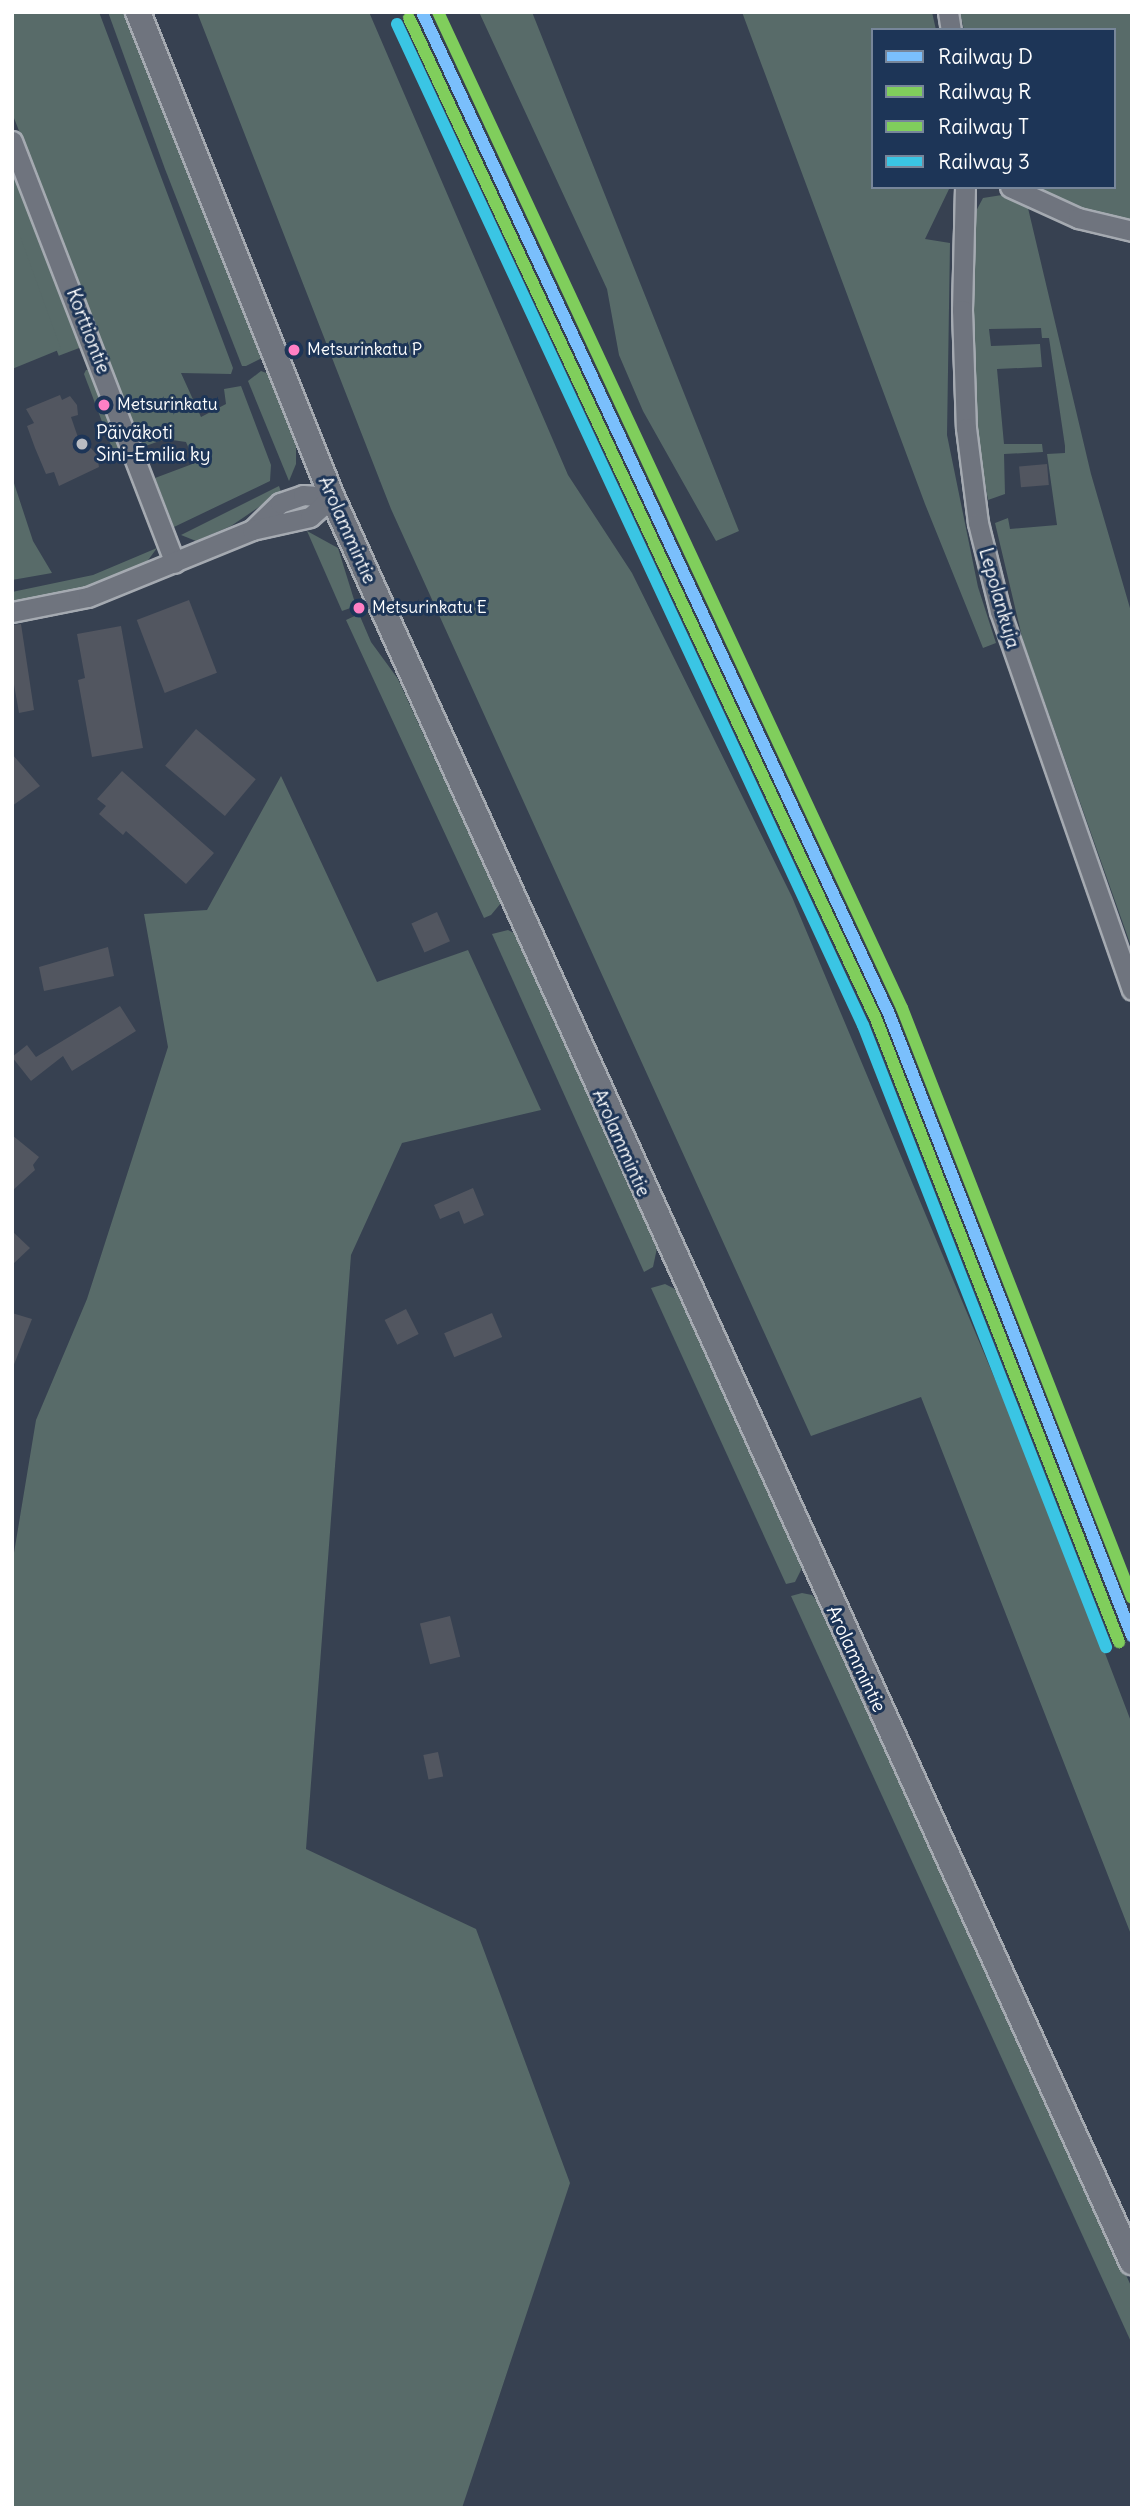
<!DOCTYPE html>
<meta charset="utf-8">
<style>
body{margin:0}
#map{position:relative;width:1144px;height:2520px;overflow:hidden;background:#374151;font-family:Delius,sans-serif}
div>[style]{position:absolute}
.green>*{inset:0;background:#586b69;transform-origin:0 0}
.building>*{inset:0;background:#525660;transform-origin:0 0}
.roads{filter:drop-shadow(2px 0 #a5aab1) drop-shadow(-2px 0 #a5aab1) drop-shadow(0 2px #a5aab1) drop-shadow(0 -2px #a5aab1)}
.minor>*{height:19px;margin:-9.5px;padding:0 9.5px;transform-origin:9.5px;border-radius:9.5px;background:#6f747e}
.tertiary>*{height:24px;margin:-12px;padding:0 12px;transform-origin:12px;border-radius:12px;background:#6f747e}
.rail-1>*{height:12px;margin:-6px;padding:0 6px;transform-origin:6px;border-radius:6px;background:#7abffc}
.rail-2>*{height:12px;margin:-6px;padding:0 6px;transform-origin:6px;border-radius:6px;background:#80ce5c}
.rail-3>*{height:12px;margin:-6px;padding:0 6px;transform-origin:6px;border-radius:6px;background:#80ce5c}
.rail-4>*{height:12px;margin:-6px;padding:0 6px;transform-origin:6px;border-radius:6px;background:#3ac5e4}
.dots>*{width:19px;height:19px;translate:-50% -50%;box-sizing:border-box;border:4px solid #1d3557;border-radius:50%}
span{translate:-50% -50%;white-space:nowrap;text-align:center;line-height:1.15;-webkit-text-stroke:6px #1d3557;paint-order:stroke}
.bus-label{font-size:17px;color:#fff}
.left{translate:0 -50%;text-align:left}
.street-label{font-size:19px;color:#fff}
.poi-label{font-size:19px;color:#fff}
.frame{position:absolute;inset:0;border:14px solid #fff;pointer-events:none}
.legend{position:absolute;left:871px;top:28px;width:245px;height:161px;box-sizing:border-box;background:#1d3557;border:2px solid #77869a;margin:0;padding:9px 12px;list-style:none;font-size:21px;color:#fff}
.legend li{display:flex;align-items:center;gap:14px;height:35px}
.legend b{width:35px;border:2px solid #77869a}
</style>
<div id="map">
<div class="green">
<i style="clip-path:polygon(12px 12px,99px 12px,233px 368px,231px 374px,181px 373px,201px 417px,226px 404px,224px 389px,241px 386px,271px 465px,270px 481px,174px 527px,155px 478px,195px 463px,186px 442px,165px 439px,143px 447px,12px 113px)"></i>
<i style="clip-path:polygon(108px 12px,126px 12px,262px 358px,246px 366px,242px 366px,165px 169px)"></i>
<i style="clip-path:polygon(197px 12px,369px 12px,568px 475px,632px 573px,792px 897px,1055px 1522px,1132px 1724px,1132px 1937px,921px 1397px,811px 1436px,391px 509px)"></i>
<i style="clip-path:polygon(479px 12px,532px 12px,739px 531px,716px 541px,643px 411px,619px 355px,607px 289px)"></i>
<i style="clip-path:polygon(742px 12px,932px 12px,936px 30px,873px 30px,873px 187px,950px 187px,925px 239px,950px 243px,947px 435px,978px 587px,996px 643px,983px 648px,925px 504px)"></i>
<i style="clip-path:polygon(960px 12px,1132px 12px,1132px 224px,1082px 212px,1028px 187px,1114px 187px,1114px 30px,964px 30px)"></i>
<i style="left:12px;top:167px;width:193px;height:24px;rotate:69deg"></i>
<i style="clip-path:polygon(1002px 195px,1028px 208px,1091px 474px,1132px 615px,1132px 949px,1023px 641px,995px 523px,1008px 518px,1010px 529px,1057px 525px,1047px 454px,1065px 453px,1065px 446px,1049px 338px,1042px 338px,1041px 328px,989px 329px,991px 346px,1040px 344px,1042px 367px,997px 369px,1004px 444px,1042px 444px,1043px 452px,1004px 454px,1005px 494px,988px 500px,979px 450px,972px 323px,975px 213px,983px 198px)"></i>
<i style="clip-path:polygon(12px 214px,61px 349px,12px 369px)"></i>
<i style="clip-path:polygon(86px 370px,91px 370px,123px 453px,115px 456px,84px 374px)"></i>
<i style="clip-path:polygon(261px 371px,269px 374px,296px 446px,296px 464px,289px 481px,248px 381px)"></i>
<i style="clip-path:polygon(12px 477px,33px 541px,52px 573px,12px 580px)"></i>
<i style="clip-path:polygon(279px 486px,281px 492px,231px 526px,196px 541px,181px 535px)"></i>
<i style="clip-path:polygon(307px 531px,338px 548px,356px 606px,342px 611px)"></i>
<i style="clip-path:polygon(157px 548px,146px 563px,98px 584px,12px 603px,12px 592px,93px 575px)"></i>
<i style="clip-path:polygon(359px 614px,371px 642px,398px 679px,501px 903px,491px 915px,484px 918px,346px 620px)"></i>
<i style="clip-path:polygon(281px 776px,377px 982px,468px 950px,541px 1110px,402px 1143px,351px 1255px,306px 1849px,476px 1929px,570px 2183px,462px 2508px,12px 2508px,12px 1565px,36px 1420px,87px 1299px,168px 1047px,144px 914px,207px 910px)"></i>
<i style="clip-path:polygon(508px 930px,514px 933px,657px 1248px,653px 1267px,644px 1272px,492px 934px)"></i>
<i style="clip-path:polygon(665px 1284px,677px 1290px,803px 1566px,795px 1582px,786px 1584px,651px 1288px)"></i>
<i style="clip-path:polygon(802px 1593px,812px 1595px,819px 1603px,1132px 2288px,1132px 2344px,791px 1596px)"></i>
</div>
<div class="building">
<i style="clip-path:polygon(60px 395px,62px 400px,70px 396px,77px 405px,78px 415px,71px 417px,82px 449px,90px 447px,97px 455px,99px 467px,59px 486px,54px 472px,46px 474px,35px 448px,27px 426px,34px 423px,26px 409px)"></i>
<i style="left:1047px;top:464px;width:21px;height:28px;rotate:85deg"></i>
<i style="left:189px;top:600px;width:78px;height:56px;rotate:69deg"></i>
<i style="clip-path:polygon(21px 624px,34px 710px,19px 713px,12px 673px,12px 625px)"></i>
<i style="clip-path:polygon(121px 626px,143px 748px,92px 757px,78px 680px,85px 678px,77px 634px)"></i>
<i style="left:196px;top:729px;width:78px;height:48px;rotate:40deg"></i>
<i style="clip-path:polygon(12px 754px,40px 786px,12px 806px)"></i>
<i style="clip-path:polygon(122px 771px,214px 853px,186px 884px,126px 831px,123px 835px,99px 814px,106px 806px,97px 799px)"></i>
<i style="left:437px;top:912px;width:32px;height:28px;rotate:66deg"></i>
<i style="clip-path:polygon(108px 947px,114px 976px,44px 991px,39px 967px)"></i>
<i style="clip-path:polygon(120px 1006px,136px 1031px,72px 1071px,63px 1056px,31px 1081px,12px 1057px,27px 1045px,36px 1057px)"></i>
<i style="clip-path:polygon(12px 1135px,39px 1157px,33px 1165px,35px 1170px,12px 1191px)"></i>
<i style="clip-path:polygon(473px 1188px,484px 1215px,464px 1224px,459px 1211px,440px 1219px,434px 1205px)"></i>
<i style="clip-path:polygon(12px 1231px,30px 1248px,12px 1265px)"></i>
<i style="left:406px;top:1309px;width:28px;height:24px;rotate:63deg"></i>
<i style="clip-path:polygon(12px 1313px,32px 1319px,13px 1367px,12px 1367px)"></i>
<i style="left:492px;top:1313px;width:26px;height:52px;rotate:67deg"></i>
<i style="left:450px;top:1616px;width:42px;height:31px;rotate:76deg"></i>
<i style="left:438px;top:1752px;width:25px;height:15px;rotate:78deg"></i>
</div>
<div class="roads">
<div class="minor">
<i style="left:948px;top:12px;width:18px;rotate:81deg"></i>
<i style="left:12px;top:141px;width:452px;rotate:68.9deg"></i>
<i style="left:965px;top:187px;width:123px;rotate:91.4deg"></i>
<i style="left:962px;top:310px;width:118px;rotate:88.1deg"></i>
<i style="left:966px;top:428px;width:96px;rotate:82.8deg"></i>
<i style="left:978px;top:523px;width:91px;rotate:76deg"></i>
<i style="left:1000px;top:611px;width:401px;rotate:70.8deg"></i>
<i style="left:1010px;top:187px;width:75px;rotate:24.5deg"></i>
<i style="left:1078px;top:218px;width:56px;rotate:13.5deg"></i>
<i style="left:252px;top:530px;width:39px;rotate:-44deg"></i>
<i style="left:280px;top:503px;width:24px;rotate:-19deg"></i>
<i style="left:303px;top:495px;width:29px;rotate:4deg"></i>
<i style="left:12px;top:612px;width:77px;rotate:-11.2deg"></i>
<i style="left:88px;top:597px;width:177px;rotate:-22.2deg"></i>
<i style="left:252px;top:530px;width:59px;rotate:-12.6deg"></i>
<i style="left:310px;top:517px;width:30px;rotate:-42deg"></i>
</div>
<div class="tertiary">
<i style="left:138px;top:12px;width:522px;rotate:68.2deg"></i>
<i style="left:332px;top:497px;width:1938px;rotate:65.62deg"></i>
</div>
</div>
<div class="rail-1">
<i style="left:422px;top:12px;width:1105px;rotate:65.01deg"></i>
<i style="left:889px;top:1014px;width:668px;rotate:68.66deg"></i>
</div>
<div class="rail-2">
<i style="left:409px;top:18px;width:1105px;rotate:64.99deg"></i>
<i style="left:876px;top:1019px;width:669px;rotate:68.69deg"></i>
</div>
<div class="rail-3">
<i style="left:438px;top:12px;width:1099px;rotate:65.02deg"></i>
<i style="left:902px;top:1008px;width:633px;rotate:68.7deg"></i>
</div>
<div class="rail-4">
<i style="left:397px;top:24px;width:1104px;rotate:65.04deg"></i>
<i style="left:863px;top:1025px;width:668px;rotate:68.66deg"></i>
</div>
<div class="dots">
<i style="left:294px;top:350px;background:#ff80c5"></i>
<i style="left:104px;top:405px;background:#ff80c5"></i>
<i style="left:82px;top:444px;background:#b9bcc2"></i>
<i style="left:359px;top:608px;background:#ff80c5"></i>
</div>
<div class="bus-label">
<span class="left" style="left:307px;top:350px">Metsurinkatu P</span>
<span class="left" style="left:117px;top:405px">Metsurinkatu</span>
<span class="left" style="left:372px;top:608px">Metsurinkatu E</span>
</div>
<div class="street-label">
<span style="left:88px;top:331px;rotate:69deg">Korttiontie</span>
<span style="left:347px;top:530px;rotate:66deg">Arolammintie</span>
<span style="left:999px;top:598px;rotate:74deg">Lepolankuja</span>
<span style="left:621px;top:1143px;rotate:66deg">Arolammintie</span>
<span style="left:856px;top:1659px;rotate:65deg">Arolammintie</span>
</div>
<div class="poi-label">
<span class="left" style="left:96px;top:444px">Päiväkoti<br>Sini-Emilia ky</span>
</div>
<div class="frame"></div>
<ul class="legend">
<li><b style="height:9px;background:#7abffc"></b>Railway D</li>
<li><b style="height:9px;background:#80ce5c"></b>Railway R</li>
<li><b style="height:9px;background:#80ce5c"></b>Railway T</li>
<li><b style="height:9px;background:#3ac5e4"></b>Railway 3</li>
</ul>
</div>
